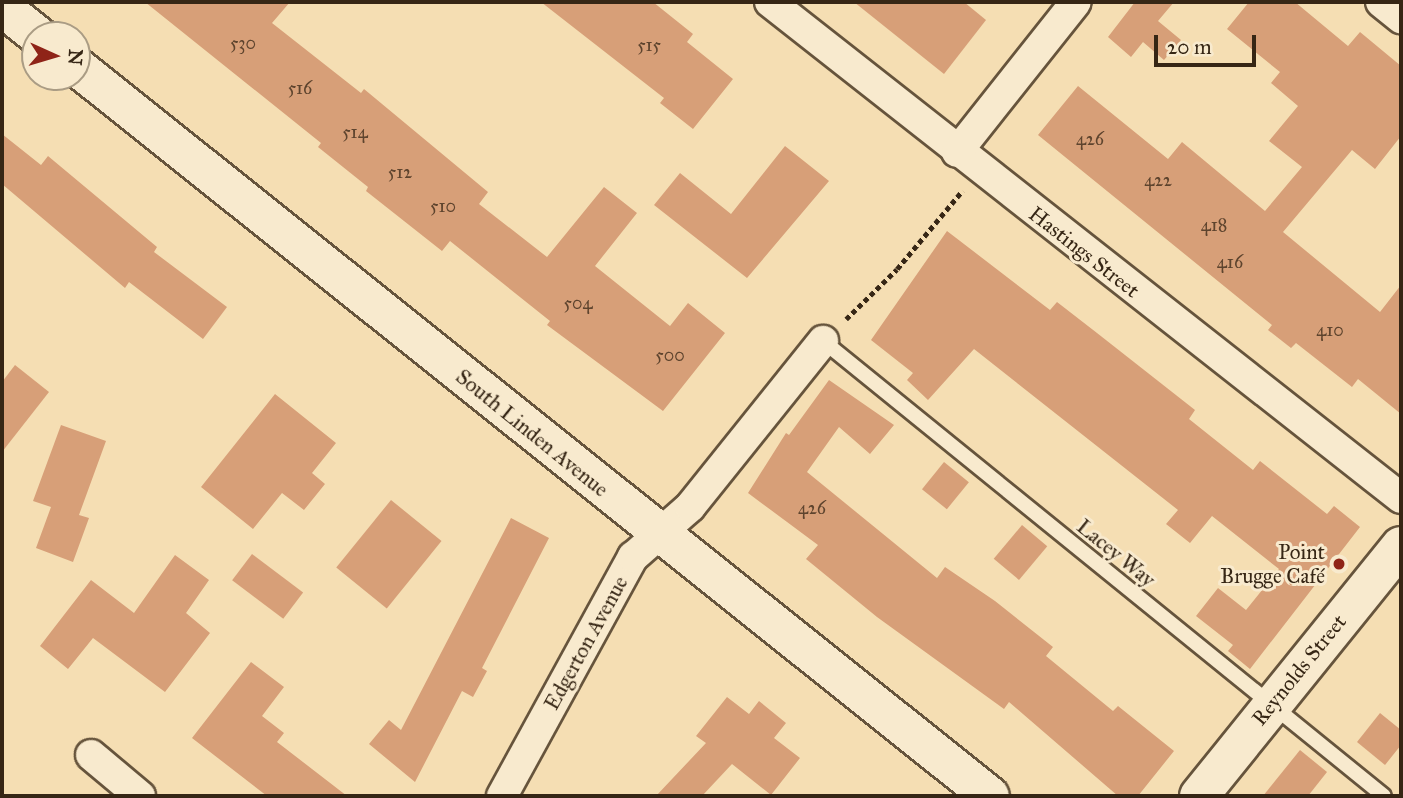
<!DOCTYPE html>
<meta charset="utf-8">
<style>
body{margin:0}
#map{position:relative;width:1403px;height:798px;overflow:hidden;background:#f5deb3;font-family:"IM FELL Great Primer",serif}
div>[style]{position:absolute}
.building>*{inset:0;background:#d79f78;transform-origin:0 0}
.path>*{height:4.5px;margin-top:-2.25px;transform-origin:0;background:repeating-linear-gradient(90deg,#362615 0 5px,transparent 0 8.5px)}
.roads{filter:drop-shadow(2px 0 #66543c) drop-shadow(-2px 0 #66543c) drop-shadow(0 2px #66543c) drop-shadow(0 -2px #66543c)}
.lane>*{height:14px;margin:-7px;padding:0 7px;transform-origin:7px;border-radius:7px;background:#f8eace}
.street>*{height:30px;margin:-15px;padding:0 15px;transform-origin:15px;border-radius:15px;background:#f8eace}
.secondary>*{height:38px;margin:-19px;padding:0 19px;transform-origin:19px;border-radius:19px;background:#f8eace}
.dots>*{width:19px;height:19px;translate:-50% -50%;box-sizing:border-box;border:4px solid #f8eace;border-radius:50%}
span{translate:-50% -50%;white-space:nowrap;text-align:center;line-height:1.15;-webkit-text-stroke:6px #f8eace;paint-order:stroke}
.number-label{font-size:18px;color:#5e442e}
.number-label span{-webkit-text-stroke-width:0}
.street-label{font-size:21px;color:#362615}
.poi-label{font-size:21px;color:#362615}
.right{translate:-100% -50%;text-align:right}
.frame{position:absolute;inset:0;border:4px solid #362615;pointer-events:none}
.north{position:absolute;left:21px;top:21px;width:70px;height:70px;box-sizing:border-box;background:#f8eace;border:2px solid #aa9c84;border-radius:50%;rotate:94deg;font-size:19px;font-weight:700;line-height:28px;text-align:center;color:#362615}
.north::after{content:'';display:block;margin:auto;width:24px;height:32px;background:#8f2418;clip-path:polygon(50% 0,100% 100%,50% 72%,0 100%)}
.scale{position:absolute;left:1154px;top:35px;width:102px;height:32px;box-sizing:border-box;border:4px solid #362615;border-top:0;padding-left:9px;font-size:21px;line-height:24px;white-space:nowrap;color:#362615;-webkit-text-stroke:5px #f8eace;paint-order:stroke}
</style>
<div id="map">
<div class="building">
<i style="clip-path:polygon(145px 2px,290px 2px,272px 23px,361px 93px,364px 89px,488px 192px,479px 204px,547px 257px,604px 187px,637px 213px,595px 266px,670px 326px,688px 303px,725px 333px,663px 411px,547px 325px,550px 321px,450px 241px,442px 251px,366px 191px,368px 187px,318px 147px,321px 143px)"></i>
<i style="clip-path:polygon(541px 2px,653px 2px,693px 34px,687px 42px,733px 79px,693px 129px,660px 103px,664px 98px)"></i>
<i style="clip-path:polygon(854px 2px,964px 2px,986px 20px,944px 74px)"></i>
<i style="clip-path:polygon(1135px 2px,1174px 2px,1158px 21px,1181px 40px,1164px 60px,1143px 42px,1131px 57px,1108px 37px)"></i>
<i style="clip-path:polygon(1249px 2px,1295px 2px,1348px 46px,1360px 32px,1401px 66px,1401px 136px,1375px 169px,1352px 150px,1283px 232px,1380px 312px,1401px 285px,1401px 414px,1358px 379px,1352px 387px,1296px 343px,1291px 348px,1268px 330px,1272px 325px,1038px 135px,1078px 86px,1168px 159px,1182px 142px,1265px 211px,1302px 167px,1269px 141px,1298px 106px,1271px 83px,1280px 72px,1227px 29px)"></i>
<i style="clip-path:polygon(2px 134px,41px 165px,48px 156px,157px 247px,154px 252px,227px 307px,203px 339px,129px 282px,125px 288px,2px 184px)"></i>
<i style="clip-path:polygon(785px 146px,829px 181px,747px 278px,654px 205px,680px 173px,731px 214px)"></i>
<i style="clip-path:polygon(947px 231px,1050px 310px,1057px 302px,1097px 333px,1195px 410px,1189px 419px,1253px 470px,1260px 461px,1327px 514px,1334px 506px,1360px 527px,1250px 669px,1228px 651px,1233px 645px,1196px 616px,1218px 588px,1246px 610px,1279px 569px,1212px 516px,1190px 543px,1166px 524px,1178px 510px,974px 349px,928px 400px,907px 380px,913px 373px,871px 340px)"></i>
<i style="clip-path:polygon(15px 365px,49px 392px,2px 452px,2px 382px)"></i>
<i style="clip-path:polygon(829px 380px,894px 425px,870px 454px,839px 427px,807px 472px,937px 578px,945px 567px,995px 601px,1053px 647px,1046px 656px,1113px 711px,1118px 706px,1174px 751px,1138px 796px,1118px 796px,1009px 702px,1004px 709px,877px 617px,806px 559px,818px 545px,748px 493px,786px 433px,789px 435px)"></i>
<i style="clip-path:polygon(275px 394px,336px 443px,312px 473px,325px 484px,304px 510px,282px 493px,253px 529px,201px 487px)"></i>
<i style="clip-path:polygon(61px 425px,106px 441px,79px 515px,89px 518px,73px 562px,36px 548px,51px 507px,33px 501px)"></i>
<i style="left:944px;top:462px;width:32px;height:35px;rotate:39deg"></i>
<i style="left:391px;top:500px;width:65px;height:87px;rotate:39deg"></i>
<i style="clip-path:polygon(511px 518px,549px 538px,482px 668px,487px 671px,473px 697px,462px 691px,415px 782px,369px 744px,389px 720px,401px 730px)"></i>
<i style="left:1022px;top:525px;width:33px;height:44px;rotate:40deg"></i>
<i style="left:252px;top:554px;width:64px;height:33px;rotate:37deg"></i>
<i style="clip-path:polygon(175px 555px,209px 580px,186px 613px,210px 633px,165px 692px,93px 638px,68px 669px,40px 646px,91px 580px,134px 613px)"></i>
<i style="clip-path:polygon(251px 662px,284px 687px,262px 716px,284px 733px,277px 742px,347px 796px,267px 796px,192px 738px)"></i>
<i style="clip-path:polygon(727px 697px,749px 714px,759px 701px,786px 723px,774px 738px,800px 758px,771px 795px,732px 764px,702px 796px,656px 796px,706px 743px,696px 736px)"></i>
<i style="clip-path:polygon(1380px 713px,1401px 730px,1401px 745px,1385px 765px,1357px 742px)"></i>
<i style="clip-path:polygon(1300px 750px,1327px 772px,1308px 796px,1263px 796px)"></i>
</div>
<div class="path">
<i style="left:846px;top:319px;width:71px;rotate:-44.4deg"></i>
<i style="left:897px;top:269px;width:102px;rotate:-50.2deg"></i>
</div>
<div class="roads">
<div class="lane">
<i style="left:823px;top:341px;width:722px;rotate:39.04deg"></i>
</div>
<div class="street">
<i style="left:770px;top:2px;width:803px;rotate:38.17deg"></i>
<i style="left:1381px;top:2px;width:26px;rotate:39deg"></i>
<i style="left:957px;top:152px;width:191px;rotate:-51.6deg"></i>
<i style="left:91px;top:755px;width:64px;rotate:39.9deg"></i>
<i style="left:502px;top:796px;width:273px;rotate:-61.3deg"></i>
<i style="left:633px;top:557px;width:76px;rotate:-41.3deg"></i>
<i style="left:690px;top:507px;width:213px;rotate:-51.3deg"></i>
</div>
<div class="secondary">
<i style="left:2px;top:7px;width:45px;rotate:38.7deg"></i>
<i style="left:77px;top:67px;width:1168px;rotate:38.61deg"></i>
<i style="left:1199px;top:796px;width:321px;rotate:-51.1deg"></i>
</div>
</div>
<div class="dots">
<i style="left:1339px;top:564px;background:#8f2418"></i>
</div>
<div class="number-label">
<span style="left:243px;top:43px">530</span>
<span style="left:649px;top:45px">515</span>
<span style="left:300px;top:88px">516</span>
<span style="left:355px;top:132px">514</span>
<span style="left:1090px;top:139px">426</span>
<span style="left:400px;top:172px">512</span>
<span style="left:1158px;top:180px">422</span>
<span style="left:443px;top:206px">510</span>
<span style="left:1214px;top:225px">418</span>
<span style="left:1230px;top:262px">416</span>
<span style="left:578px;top:303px">504</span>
<span style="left:1330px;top:330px">410</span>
<span style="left:670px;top:355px">500</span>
<span style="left:812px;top:508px">426</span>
</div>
<div class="street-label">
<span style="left:1084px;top:252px;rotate:38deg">Hastings Street</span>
<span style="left:532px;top:433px;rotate:39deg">South Linden Avenue</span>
<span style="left:1116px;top:553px;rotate:39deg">Lacey Way</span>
<span style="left:586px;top:643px;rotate:-61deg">Edgerton Avenue</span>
<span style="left:1299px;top:670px;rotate:-51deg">Reynolds Street</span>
</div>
<div class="poi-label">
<span class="right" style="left:1325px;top:564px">Point<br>Brugge Café</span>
</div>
<div class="frame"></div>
<div class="north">N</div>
<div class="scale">20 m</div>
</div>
